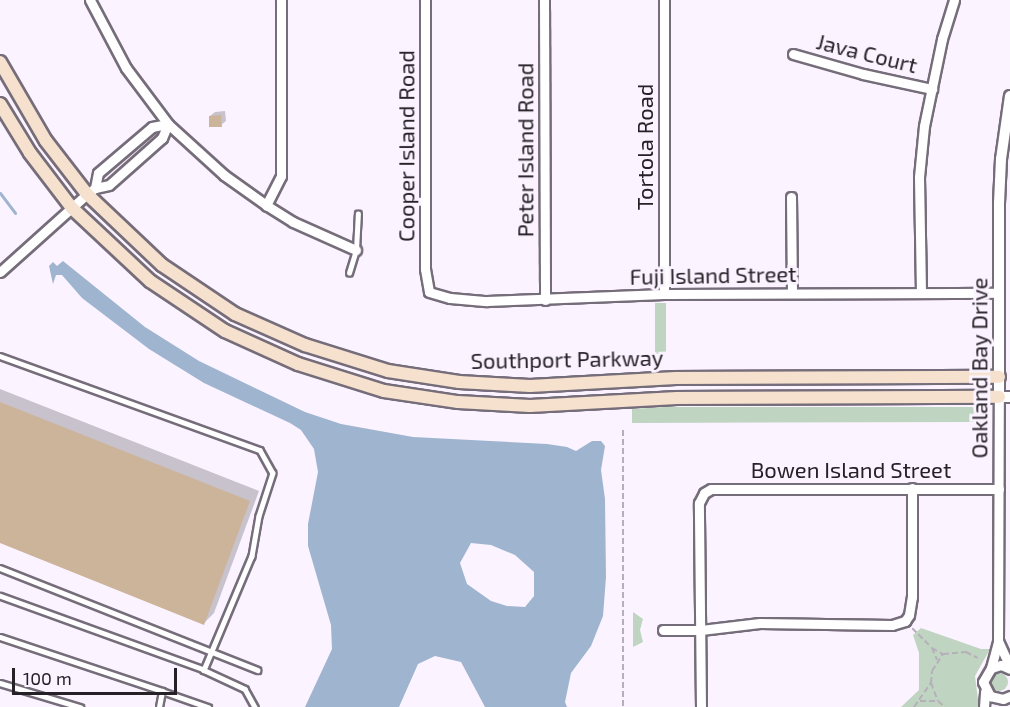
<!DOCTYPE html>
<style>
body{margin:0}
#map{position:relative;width:1010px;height:707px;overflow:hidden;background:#fbf3ff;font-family:"Exo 2",sans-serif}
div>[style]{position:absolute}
.green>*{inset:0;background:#c0d4c2;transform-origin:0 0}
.round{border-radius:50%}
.water>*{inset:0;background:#9fb4ce}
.shadow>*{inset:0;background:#0003}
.stream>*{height:3px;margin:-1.5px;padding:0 1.5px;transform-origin:1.5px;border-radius:1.5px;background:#9fb4ce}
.building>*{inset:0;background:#ccb49b}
.path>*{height:2px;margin-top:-1px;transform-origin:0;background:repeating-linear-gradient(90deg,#b6afb9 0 6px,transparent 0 9px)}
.roads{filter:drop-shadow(2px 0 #766d7a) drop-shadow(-2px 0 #766d7a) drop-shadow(0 2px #766d7a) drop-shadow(0 -2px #766d7a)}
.service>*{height:4.5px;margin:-2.25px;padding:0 2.25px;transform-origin:2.25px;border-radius:2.25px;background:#fff}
.minor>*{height:9px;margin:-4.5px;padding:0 4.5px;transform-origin:4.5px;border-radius:4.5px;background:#fff}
.tertiary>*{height:10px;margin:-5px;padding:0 5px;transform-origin:5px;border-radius:5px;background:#fff}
.secondary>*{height:12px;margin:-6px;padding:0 6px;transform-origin:6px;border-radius:6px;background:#f5e1cd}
span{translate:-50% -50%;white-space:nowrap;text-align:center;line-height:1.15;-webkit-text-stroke:6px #fbf3ff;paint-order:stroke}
.street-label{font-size:22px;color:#252127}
.scale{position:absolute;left:12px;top:668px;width:165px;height:27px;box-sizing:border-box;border:3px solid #252127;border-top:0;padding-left:8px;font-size:18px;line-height:21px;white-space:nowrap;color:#252127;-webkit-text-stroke:4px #fbf3ff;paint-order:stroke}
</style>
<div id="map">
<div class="green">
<i style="left:655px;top:303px;width:11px;height:51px"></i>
<i style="clip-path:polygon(664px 407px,972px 407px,985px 413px,990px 427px,973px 422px,632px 423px,632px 409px)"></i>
<i style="clip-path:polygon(633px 612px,643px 619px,640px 630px,643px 642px,633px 647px)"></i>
<i style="clip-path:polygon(921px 628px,981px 649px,990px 649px,975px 676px,979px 707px,901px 707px,919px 690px,919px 653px,913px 635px)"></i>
<i class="round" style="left:990px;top:673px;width:18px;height:18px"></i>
</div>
<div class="water">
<i style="clip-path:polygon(evenodd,63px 261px,145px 327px,199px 361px,305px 412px,341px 424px,413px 437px,547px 444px,567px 447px,576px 451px,592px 441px,601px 441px,605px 446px,601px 470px,605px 499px,606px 577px,603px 616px,591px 646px,571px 673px,565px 702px,567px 707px,485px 707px,461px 662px,435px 656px,418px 664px,399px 707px,305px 707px,332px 649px,331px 625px,308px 546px,308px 524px,318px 472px,314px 449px,301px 430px,290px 423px,204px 383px,149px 349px,82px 298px,62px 275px,56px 275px,53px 284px,49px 266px,53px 262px,57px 266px,63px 261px,471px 543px,491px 545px,515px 555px,534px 572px,534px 596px,525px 607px,507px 606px,491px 601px,467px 584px,460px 563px,471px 543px)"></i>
</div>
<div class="shadow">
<i style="clip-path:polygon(225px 111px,226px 121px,221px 125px,210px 116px,215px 112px)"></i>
<i style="clip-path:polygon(0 389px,259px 491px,214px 613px,204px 623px,0 542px)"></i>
</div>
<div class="stream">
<i style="left:0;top:193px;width:25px;rotate:53deg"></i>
</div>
<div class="building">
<i style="clip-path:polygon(221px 115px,222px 127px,209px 127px,209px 116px)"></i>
<i style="clip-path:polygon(0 402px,250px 501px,204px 625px,0 543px)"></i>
</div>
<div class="path">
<i style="left:623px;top:430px;width:277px;rotate:90deg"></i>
<i style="left:912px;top:628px;width:28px;rotate:45deg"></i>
<i style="left:932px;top:648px;width:13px;rotate:67deg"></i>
<i style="left:932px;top:648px;width:13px;rotate:29deg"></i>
<i style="left:931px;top:683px;width:19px;rotate:69deg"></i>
<i style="left:938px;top:701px;width:9px;rotate:41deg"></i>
<i style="left:920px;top:701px;width:18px"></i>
<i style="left:914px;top:707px;width:29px;rotate:-55deg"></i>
<i style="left:931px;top:683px;width:12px;rotate:-85deg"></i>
<i style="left:932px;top:671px;width:20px;rotate:-57deg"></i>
<i style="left:943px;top:654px;width:23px;rotate:-5deg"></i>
<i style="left:966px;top:652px;width:13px;rotate:27deg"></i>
</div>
<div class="roads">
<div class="service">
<i style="left:349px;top:273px;width:24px;rotate:-73deg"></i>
<i style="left:356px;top:250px;width:36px;rotate:-87deg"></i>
<i style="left:0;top:356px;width:276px;rotate:19.9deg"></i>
<i style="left:260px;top:450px;width:26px;rotate:61deg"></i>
<i style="left:273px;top:473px;width:45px;rotate:108deg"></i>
<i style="left:259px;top:516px;width:41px;rotate:99.9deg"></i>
<i style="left:252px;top:556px;width:124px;rotate:112.8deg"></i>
<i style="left:204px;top:670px;width:217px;rotate:-160.1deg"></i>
<i style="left:0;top:568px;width:277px;rotate:21.6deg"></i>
<i style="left:0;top:637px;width:171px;rotate:18.4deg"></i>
<i style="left:204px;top:670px;width:45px;rotate:24.9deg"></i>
<i style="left:245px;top:689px;width:21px;rotate:61deg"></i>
<i style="left:0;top:683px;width:84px;rotate:16.7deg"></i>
<i style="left:159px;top:707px;width:16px;rotate:-79deg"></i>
<i style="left:162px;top:691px;width:49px;rotate:19.2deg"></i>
</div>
<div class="minor">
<i style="left:90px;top:0;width:77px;rotate:62.1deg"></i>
<i style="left:126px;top:68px;width:70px;rotate:53.1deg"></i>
<i style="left:168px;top:124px;width:76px;rotate:42.3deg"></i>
<i style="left:224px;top:175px;width:52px;rotate:35.5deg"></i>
<i style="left:281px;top:0;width:176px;rotate:90deg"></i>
<i style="left:281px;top:176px;width:33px;rotate:117deg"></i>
<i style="left:266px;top:205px;width:32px;rotate:32deg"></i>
<i style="left:293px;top:222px;width:69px;rotate:24deg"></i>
<i style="left:425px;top:0;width:269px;rotate:90deg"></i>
<i style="left:425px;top:269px;width:23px;rotate:80deg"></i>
<i style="left:429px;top:292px;width:22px;rotate:16deg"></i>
<i style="left:450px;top:298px;width:37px;rotate:5deg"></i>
<i style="left:487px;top:301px;width:177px;rotate:-2.3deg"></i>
<i style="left:664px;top:294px;width:335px;rotate:-0.2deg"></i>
<i style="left:544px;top:0;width:300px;rotate:89.8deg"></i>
<i style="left:793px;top:54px;width:73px;rotate:15.9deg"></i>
<i style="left:863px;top:74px;width:71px;rotate:12.3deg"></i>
<i style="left:95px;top:188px;width:15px;rotate:-79deg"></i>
<i style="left:98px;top:173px;width:71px;rotate:-40.4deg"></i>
<i style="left:152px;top:127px;width:16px;rotate:-11deg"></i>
<i style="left:791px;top:197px;width:95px;rotate:89.4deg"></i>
<i style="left:0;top:272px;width:117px;rotate:-41.9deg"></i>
<i style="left:87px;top:194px;width:10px;rotate:-37deg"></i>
<i style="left:95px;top:188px;width:14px;rotate:-12deg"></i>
<i style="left:109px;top:185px;width:71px;rotate:-41.6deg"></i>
<i style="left:162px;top:138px;width:15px;rotate:-67deg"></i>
<i style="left:921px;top:292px;width:115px;rotate:-91deg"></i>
<i style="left:919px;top:177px;width:51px;rotate:-84.4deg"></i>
<i style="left:924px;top:126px;width:89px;rotate:-78.3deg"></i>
<i style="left:942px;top:39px;width:41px;rotate:-72.9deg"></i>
<i style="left:664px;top:294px;width:294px;rotate:-90deg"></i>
<i style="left:663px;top:630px;width:38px"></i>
<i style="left:701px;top:630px;width:59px;rotate:-6.8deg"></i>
<i style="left:760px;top:623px;width:132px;rotate:0.9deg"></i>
<i style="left:892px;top:625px;width:14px;rotate:-17deg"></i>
<i style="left:905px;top:621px;width:7px;rotate:-56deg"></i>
<i style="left:909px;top:615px;width:18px;rotate:-81deg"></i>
<i style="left:912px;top:597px;width:109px;rotate:-90deg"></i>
<i style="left:998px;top:641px;width:29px;rotate:65deg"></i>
<i style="left:991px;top:668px;width:28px;rotate:-75deg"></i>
<i style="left:998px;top:641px;width:244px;rotate:-89.8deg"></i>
<i style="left:1010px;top:669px;width:10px;rotate:-156deg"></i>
<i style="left:1001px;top:665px;width:10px;rotate:163deg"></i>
<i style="left:991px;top:668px;width:16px;rotate:120deg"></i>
<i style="left:983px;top:682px;width:16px;rotate:63deg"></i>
<i style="left:990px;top:696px;width:13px;rotate:13deg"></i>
<i style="left:1003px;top:699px;width:8px;rotate:-23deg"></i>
<i style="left:701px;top:707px;width:204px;rotate:-90.6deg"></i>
<i style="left:699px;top:503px;width:11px;rotate:-63deg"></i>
<i style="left:704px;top:493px;width:8px;rotate:-30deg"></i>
<i style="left:711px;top:489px;width:288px"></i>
<i style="left:984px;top:707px;width:16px;rotate:-86deg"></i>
</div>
<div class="tertiary">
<i style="left:1010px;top:96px;width:64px;rotate:98.1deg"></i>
<i style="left:1001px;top:159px;width:44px;rotate:92.6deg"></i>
<i style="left:999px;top:203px;width:194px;rotate:90deg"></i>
<i style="left:999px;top:397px;width:11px"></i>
</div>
<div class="secondary">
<i style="left:0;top:62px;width:91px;rotate:59.8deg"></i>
<i style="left:46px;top:141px;width:67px;rotate:52.3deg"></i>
<i style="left:87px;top:194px;width:103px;rotate:43.4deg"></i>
<i style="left:162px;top:265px;width:88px;rotate:33.9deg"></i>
<i style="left:235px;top:314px;width:77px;rotate:23.9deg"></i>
<i style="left:305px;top:345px;width:87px;rotate:17.4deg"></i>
<i style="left:388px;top:371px;width:72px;rotate:8.8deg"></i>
<i style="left:459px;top:382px;width:71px;rotate:3.2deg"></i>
<i style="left:530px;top:386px;width:146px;rotate:-3.1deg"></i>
<i style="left:676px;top:378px;width:323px;rotate:-0.2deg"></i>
<i style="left:0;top:104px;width:57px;rotate:58.5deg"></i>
<i style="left:30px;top:153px;width:69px;rotate:52.6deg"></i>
<i style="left:72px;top:208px;width:107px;rotate:43.1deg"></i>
<i style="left:150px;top:281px;width:90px;rotate:33.7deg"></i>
<i style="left:225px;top:331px;width:80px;rotate:24.3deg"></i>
<i style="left:298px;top:364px;width:90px;rotate:17.4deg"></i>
<i style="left:384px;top:391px;width:75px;rotate:8.5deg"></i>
<i style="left:458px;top:402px;width:72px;rotate:3.2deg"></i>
<i style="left:530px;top:406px;width:147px;rotate:-3.1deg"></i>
<i style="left:677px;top:398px;width:322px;rotate:-0.2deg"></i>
</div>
</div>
<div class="street-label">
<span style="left:867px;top:53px;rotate:14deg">Java Court</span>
<span style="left:406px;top:146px;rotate:-90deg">Cooper Island Road</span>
<span style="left:645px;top:147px;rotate:-90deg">Tortola Road</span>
<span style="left:525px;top:150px;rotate:-90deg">Peter Island Road</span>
<span style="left:713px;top:275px;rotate:-1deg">Fuji Island Street</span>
<span style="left:567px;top:359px;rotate:-1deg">Southport Parkway</span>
<span style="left:979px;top:368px;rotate:-90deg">Oakland Bay Drive</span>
<span style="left:851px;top:470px">Bowen Island Street</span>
</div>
<div class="scale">100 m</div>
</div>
